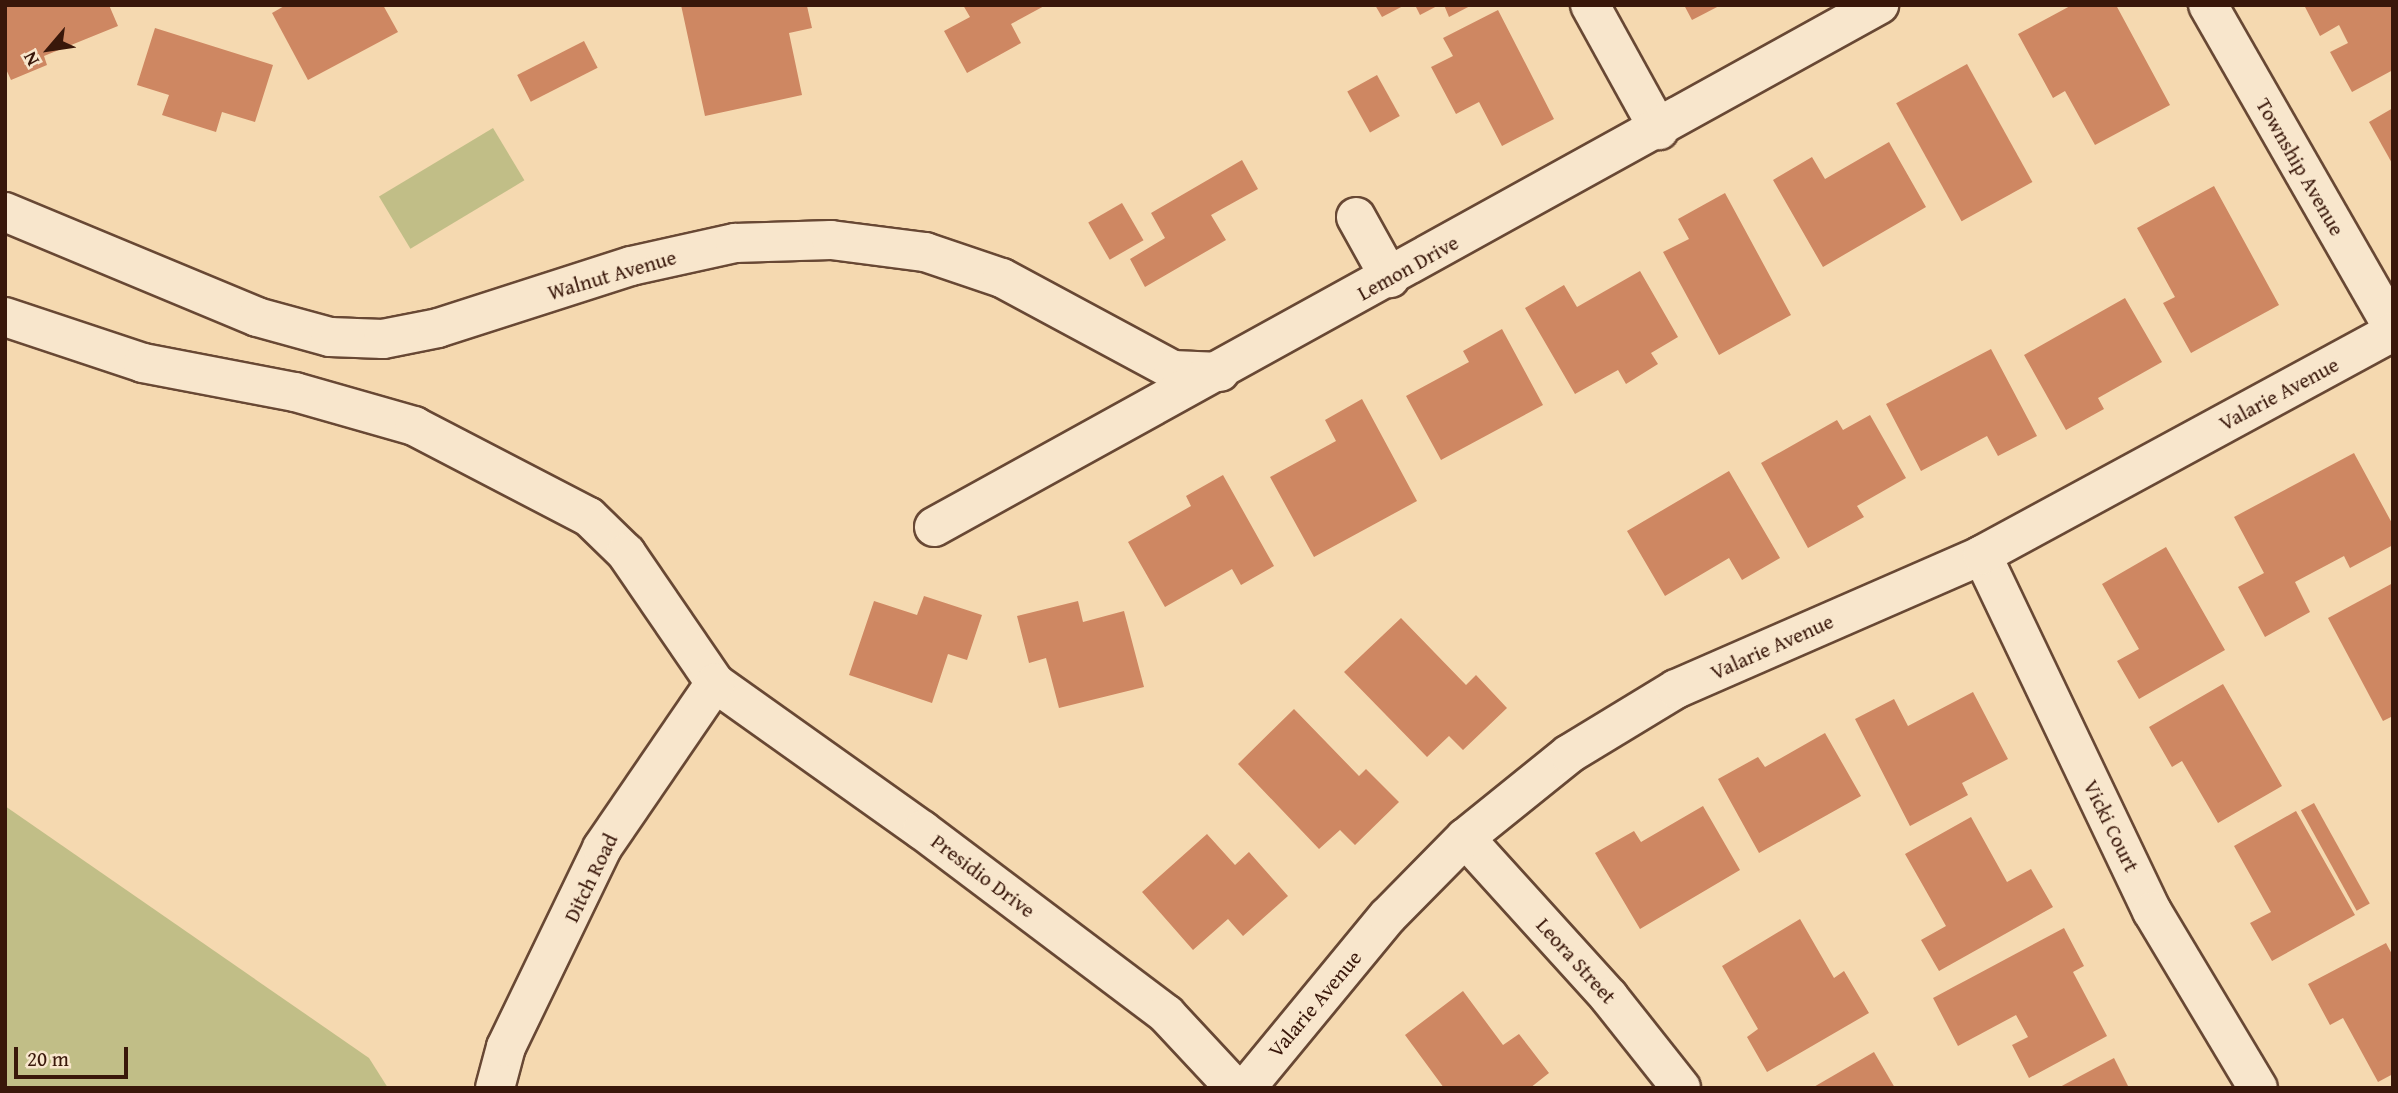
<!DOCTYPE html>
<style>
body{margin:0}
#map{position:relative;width:2398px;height:1093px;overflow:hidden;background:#f5d9b0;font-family:"Gentium Book Plus",serif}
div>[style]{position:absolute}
.green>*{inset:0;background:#c1be87;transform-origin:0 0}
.building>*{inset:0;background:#ce8762;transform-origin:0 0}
.roads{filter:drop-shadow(2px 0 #684834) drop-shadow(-2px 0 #684834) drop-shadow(0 2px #684834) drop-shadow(0 -2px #684834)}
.minor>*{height:38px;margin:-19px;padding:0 19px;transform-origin:19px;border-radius:19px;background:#f8e6cc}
span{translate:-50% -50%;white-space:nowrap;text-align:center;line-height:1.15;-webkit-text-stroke:6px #f8e6cc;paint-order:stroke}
.street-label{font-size:21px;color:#39170a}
.frame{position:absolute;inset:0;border:7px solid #39170a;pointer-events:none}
.north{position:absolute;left:14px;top:14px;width:70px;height:70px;-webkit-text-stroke:5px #f8e6cc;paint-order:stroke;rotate:241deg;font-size:19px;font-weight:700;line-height:28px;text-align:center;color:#39170a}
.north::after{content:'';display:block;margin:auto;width:24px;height:32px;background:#39170a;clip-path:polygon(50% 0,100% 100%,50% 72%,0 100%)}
.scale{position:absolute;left:14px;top:1047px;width:114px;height:32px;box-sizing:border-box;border:4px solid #39170a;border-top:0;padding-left:9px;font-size:21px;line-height:24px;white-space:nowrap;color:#39170a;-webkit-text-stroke:5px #f8e6cc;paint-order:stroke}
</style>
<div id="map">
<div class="green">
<i style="left:493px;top:128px;width:61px;height:133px;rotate:59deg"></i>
<i style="clip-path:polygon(5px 806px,369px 1058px,388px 1088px,5px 1088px)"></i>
</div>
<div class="building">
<i style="clip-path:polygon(5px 5px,109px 5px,118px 26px,44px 56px,47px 65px,11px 80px,5px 67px)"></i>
<i style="clip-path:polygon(286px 5px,383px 5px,398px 32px,308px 80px,272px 13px)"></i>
<i style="clip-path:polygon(681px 5px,807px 6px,812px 28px,789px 33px,802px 95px,705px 116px)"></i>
<i style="clip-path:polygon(963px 5px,1046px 5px,1011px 24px,1021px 43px,967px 73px,944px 31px,970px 17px)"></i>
<i style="clip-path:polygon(1375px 5px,1405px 5px,1382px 17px)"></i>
<i style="clip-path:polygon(1415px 5px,1439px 5px,1420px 15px)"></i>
<i style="clip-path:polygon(1444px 5px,1472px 5px,1449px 17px)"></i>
<i style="clip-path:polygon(1684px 5px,1721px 5px,1692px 20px)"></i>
<i style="clip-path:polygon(2072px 5px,2116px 5px,2170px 105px,2095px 145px,2065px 91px,2053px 98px,2018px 34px)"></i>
<i style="clip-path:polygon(2304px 5px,2393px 5px,2393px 70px,2352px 92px,2330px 52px,2348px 43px,2339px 25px,2320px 36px)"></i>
<i style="clip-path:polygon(1498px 10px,1554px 119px,1502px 146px,1479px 102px,1456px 114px,1431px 67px,1453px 56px,1443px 38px)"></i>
<i style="clip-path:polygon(155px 28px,273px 65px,255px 122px,222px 112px,216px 132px,162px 115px,169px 95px,137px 85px)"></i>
<i style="left:584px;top:41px;width:30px;height:75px;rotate:63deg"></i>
<i style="left:1967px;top:64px;width:135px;height:81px;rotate:61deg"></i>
<i style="left:1377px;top:75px;width:47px;height:34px;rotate:61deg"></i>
<i style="clip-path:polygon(2393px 108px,2393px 165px,2369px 122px)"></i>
<i style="clip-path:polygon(1889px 142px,1926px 207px,1823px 267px,1773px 180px,1812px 157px,1825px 179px)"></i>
<i style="clip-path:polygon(1242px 160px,1258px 189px,1211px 215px,1226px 240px,1145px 287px,1130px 259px,1165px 238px,1151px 213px)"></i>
<i style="clip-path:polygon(2214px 186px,2279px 305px,2191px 353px,2163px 303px,2175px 297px,2137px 228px)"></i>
<i style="clip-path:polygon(1725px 193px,1791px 315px,1719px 355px,1663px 252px,1689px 239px,1678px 219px)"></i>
<i style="left:1122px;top:203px;width:43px;height:39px;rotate:60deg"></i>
<i style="clip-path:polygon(1640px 271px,1678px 337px,1651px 353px,1658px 364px,1626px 384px,1618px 370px,1575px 394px,1525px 308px,1564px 285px,1577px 307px)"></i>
<i style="clip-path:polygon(2125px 298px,2162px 362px,2098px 398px,2104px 409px,2066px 430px,2024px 355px)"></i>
<i style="clip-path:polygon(1502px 329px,1543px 405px,1441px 460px,1406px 396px,1469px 362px,1463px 351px)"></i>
<i style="clip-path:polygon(1991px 349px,2037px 436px,1998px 456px,1987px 436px,1921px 471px,1886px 404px)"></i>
<i style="clip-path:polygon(1362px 399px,1417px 501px,1314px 557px,1270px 477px,1336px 441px,1325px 420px)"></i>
<i style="clip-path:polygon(1870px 415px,1906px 478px,1857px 506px,1864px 517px,1808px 548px,1761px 463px,1837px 420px,1843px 430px)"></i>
<i style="clip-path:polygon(2354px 453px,2393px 525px,2393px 545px,2350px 568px,2344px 556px,2295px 582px,2310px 612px,2265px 637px,2238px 587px,2264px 573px,2234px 517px)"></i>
<i style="clip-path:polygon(1729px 471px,1780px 558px,1742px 580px,1729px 558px,1665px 596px,1627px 531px)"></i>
<i style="clip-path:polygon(1223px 475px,1274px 566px,1241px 585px,1232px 569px,1165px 607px,1128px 542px,1191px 506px,1186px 496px)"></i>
<i style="clip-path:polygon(2166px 547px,2225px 650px,2139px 699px,2117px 661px,2139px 649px,2102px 584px)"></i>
<i style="clip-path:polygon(2393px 583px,2393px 716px,2383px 721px,2328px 618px)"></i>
<i style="clip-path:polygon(924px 596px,982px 615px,967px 660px,948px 654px,932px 703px,849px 675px,874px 601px,917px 615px)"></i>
<i style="clip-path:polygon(1078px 601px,1083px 622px,1124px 611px,1144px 687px,1059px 708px,1046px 658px,1029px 663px,1017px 616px)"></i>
<i style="clip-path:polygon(1401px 618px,1466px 685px,1476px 675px,1507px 708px,1463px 750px,1449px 736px,1427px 757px,1344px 672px)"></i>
<i style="clip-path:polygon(2223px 684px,2282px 786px,2218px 823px,2182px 761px,2172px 767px,2149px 727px)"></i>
<i style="clip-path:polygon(1973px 692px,2008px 759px,1962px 783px,1968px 795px,1910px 826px,1855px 719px,1894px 699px,1908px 726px)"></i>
<i style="clip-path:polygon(1294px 709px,1359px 776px,1366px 769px,1399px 802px,1355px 845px,1340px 830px,1319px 849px,1238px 764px)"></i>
<i style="clip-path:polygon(1825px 733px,1861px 796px,1759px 853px,1718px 779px,1758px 757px,1765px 767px)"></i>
<i style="left:2314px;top:803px;width:115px;height:15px;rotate:61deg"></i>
<i style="clip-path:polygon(1703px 806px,1740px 870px,1640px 929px,1595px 853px,1634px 831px,1641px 842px)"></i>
<i style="clip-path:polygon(2296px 811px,2355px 915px,2272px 961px,2250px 923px,2271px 912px,2234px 846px)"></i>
<i style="clip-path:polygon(1971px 817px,2007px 882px,2031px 869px,2053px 907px,1939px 971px,1921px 940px,1946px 926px,1905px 854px)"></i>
<i style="clip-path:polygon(1207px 834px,1235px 865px,1249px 852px,1288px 896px,1243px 936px,1228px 919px,1193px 950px,1142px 892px)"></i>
<i style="clip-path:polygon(1800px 919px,1834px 978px,1844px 971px,1869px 1013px,1767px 1072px,1747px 1037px,1758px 1029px,1722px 966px)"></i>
<i style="clip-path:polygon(2064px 928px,2084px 966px,2073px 972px,2107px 1036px,2029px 1078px,2012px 1045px,2028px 1037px,2016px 1015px,1958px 1046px,1933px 998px)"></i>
<i style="clip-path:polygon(2386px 943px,2393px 956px,2393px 1074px,2378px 1082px,2343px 1018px,2330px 1025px,2308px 984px)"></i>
<i style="clip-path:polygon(1463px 991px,1503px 1045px,1519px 1034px,1549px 1073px,1530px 1088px,1444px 1088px,1405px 1035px)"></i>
<i style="clip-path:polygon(1874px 1052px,1895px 1088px,1812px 1088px)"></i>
<i style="clip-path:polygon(2114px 1058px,2129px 1088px,2058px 1088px)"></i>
</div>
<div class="roads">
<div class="minor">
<i style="left:1590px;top:5px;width:143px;rotate:61.1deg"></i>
<i style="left:2208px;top:5px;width:372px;rotate:60.2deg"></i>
<i style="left:5px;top:212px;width:273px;rotate:22.6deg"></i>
<i style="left:257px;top:317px;width:76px;rotate:15.3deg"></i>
<i style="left:330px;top:337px;width:53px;rotate:2.2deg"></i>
<i style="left:383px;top:339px;width:56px;rotate:-11.3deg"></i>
<i style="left:438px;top:328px;width:203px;rotate:-17.8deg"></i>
<i style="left:631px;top:266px;width:107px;rotate:-12.5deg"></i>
<i style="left:735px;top:243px;width:96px;rotate:-1.8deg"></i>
<i style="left:831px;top:240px;width:95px;rotate:7.3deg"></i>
<i style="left:925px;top:252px;width:81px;rotate:18.7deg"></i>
<i style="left:1002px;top:278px;width:194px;rotate:28.3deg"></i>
<i style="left:1173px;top:370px;width:47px;rotate:2.4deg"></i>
<i style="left:1356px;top:217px;width:70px;rotate:60.9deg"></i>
<i style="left:5px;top:317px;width:145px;rotate:18.4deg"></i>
<i style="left:143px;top:363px;width:155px;rotate:10.8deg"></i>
<i style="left:295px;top:392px;width:124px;rotate:15.9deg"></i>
<i style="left:414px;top:426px;width:197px;rotate:27.5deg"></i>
<i style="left:589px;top:517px;width:52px;rotate:44.2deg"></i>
<i style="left:626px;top:553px;width:158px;rotate:55.6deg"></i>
<i style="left:715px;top:683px;width:254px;rotate:35.4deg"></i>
<i style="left:922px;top:830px;width:306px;rotate:37deg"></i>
<i style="left:1166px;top:1014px;width:101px;rotate:47deg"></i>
<i style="left:934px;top:527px;width:1080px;rotate:-28.92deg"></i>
<i style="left:1982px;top:555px;width:395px;rotate:64.5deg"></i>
<i style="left:2152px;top:911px;width:206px;rotate:59.1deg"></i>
<i style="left:1465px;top:838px;width:215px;rotate:47.8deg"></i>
<i style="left:1609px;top:997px;width:116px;rotate:51.6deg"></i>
<i style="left:495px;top:1088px;width:42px;rotate:-75deg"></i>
<i style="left:506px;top:1047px;width:221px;rotate:-64.2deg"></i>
<i style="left:602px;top:848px;width:200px;rotate:-55.6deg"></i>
<i style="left:1246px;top:1088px;width:223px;rotate:-50.5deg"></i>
<i style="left:1388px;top:916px;width:110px;rotate:-45.4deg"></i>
<i style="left:1465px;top:838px;width:134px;rotate:-38.9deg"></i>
<i style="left:1569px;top:754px;width:125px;rotate:-31.3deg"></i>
<i style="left:1676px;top:689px;width:334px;rotate:-23.6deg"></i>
<i style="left:1982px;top:555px;width:468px;rotate:-28.5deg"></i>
</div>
</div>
<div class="street-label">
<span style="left:2300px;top:167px;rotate:60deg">Township Avenue</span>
<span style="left:1408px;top:268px;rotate:-29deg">Lemon Drive</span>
<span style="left:612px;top:275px;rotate:-16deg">Walnut Avenue</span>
<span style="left:2279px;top:394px;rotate:-28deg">Valarie Avenue</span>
<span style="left:1772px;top:647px;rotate:-24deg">Valarie Avenue</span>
<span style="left:2111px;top:826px;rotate:64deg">Vicki Court</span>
<span style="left:983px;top:876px;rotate:37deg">Presidio Drive</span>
<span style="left:591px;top:878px;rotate:-64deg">Ditch Road</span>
<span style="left:1576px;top:961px;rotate:48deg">Leora Street</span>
<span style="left:1315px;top:1004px;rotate:-50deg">Valarie Avenue</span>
</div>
<div class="frame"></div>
<div class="north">N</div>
<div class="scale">20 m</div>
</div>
